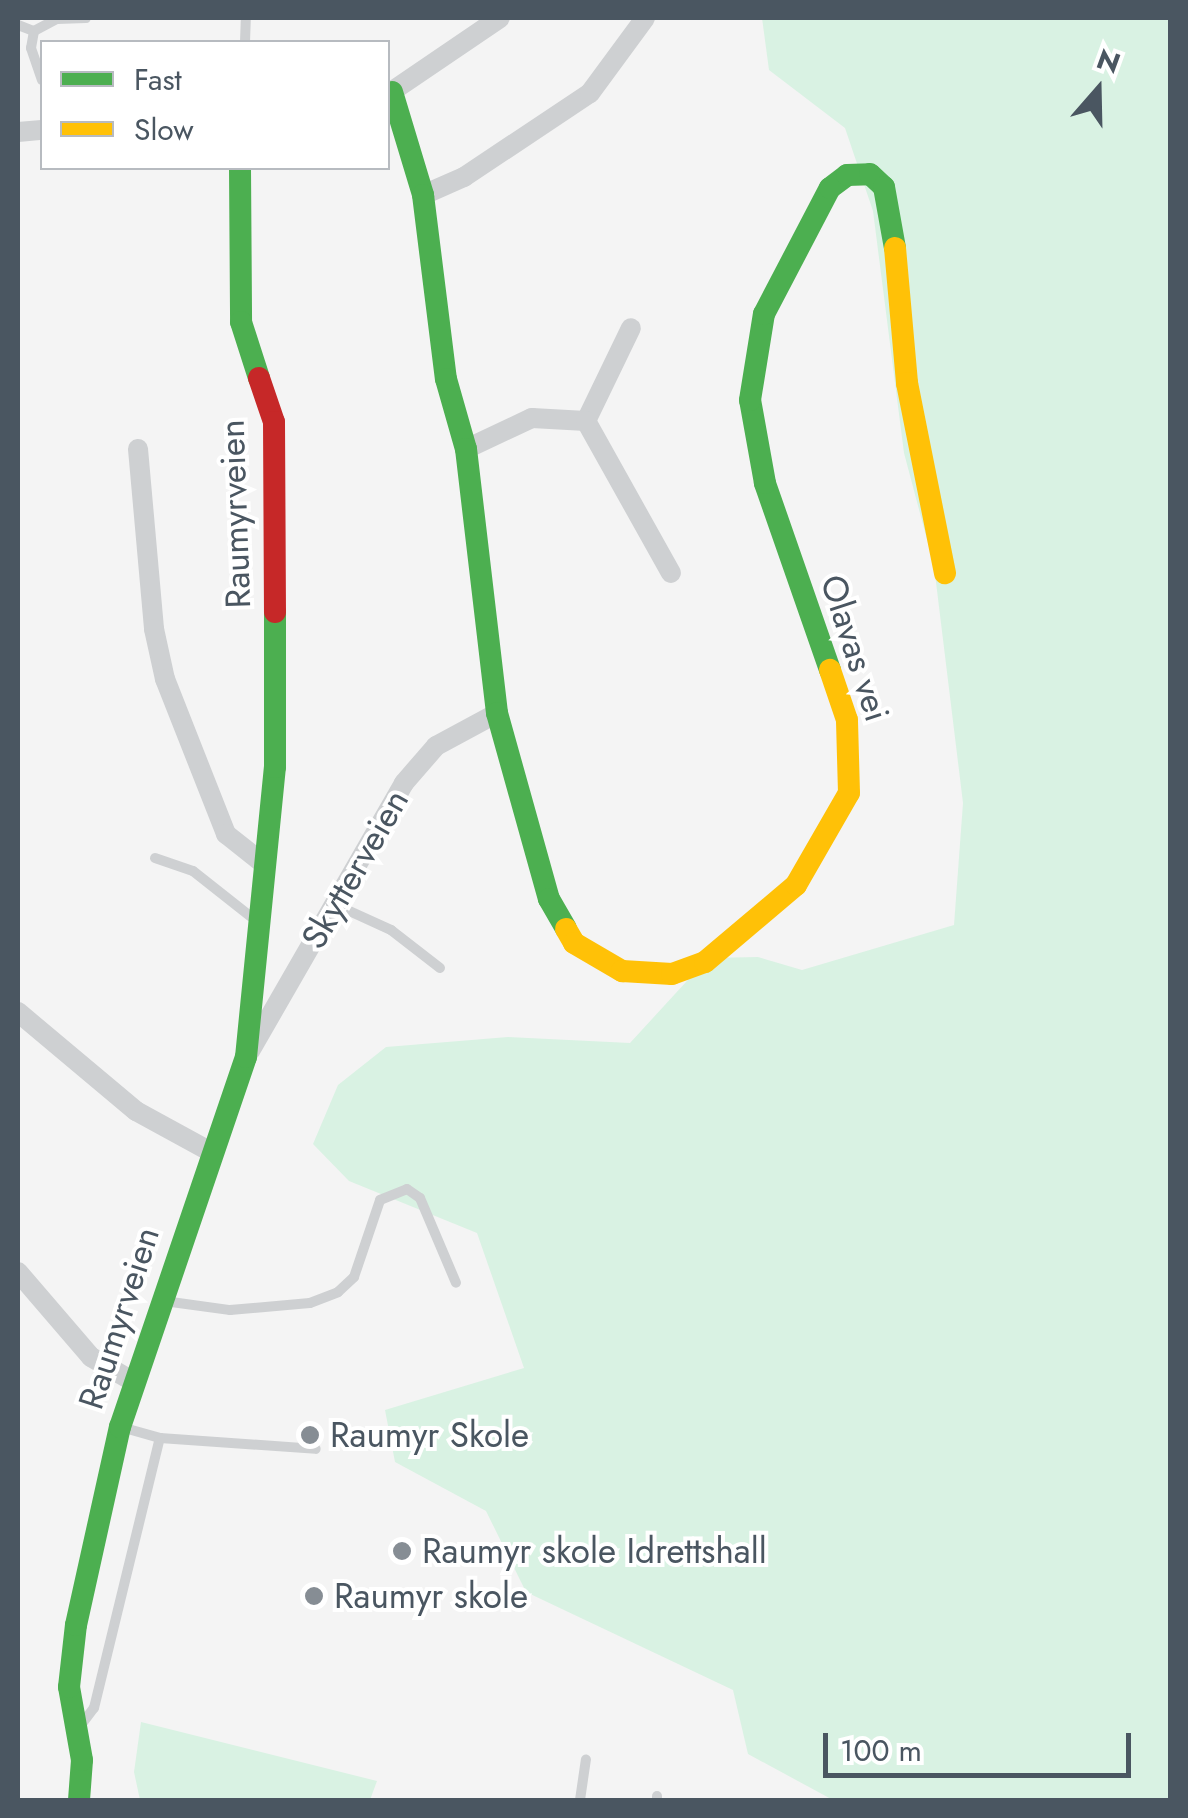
<!DOCTYPE html>
<style>
body{margin:0}
#map{position:relative;width:1188px;height:1818px;overflow:hidden;background:#f4f4f4;font-family:Jost,sans-serif}
div>[style]{position:absolute}
.green>*{inset:0;background:#d9f2e3}
.lane>*{height:10px;margin:-5px;padding:0 5px;transform-origin:5px;border-radius:5px;background:#ced0d2}
.street>*{height:20px;margin:-10px;padding:0 10px;transform-origin:10px;border-radius:10px;background:#ced0d2}
.fast>*{height:22px;margin:-11px;padding:0 11px;transform-origin:11px;border-radius:11px;background:#4caf50}
.slow>*{height:22px;margin:-11px;padding:0 11px;transform-origin:11px;border-radius:11px;background:#ffc107}
.jam>*{height:22px;margin:-11px;padding:0 11px;transform-origin:11px;border-radius:11px;background:#c62828}
.dots>*{width:28px;height:28px;translate:-50% -50%;box-sizing:border-box;border:5px solid #fff;border-radius:50%}
span{translate:-50% -50%;white-space:nowrap;text-align:center;line-height:1.15;-webkit-text-stroke:8px #fff;paint-order:stroke}
.street-label{font-size:35px;color:#4a5661}
.poi-label{font-size:35px;color:#4a5661}
.left{translate:0 -50%;text-align:left}
.frame{position:absolute;inset:0;border:20px solid #4a5661;pointer-events:none}
.legend{position:absolute;left:40px;top:40px;width:350px;height:130px;box-sizing:border-box;background:#fff;border:2px solid #b7bbc0;margin:0;padding:12px 18px;list-style:none;font-size:30px;color:#4a5661}
.legend li{display:flex;align-items:center;gap:20px;height:50px}
.legend b{width:50px;border:2px solid #b7bbc0}
.north{position:absolute;left:1048px;top:40px;width:100px;height:100px;-webkit-text-stroke:8px #fff;paint-order:stroke;rotate:20deg;font-size:28px;font-weight:700;line-height:40px;text-align:center;color:#4a5661}
.north::after{content:'';display:block;margin:auto;width:35px;height:45px;background:#4a5661;clip-path:polygon(50% 0,100% 100%,50% 72%,0 100%)}
.scale{position:absolute;left:823px;top:1733px;width:308px;height:45px;box-sizing:border-box;border:5px solid #4a5661;border-top:0;padding-left:12px;font-size:30px;line-height:35px;white-space:nowrap;color:#4a5661;-webkit-text-stroke:8px #fff;paint-order:stroke}
</style>
<div id="map">
<div class="green">
<i style="clip-path:polygon(762px 18px,1170px 18px,1170px 1800px,833px 1800px,748px 1754px,733px 1690px,526px 1592px,486px 1511px,395px 1462px,385px 1410px,524px 1368px,477px 1233px,349px 1181px,313px 1144px,338px 1085px,386px 1047px,508px 1037px,630px 1043px,708px 958px,758px 957px,802px 970px,954px 925px,963px 803px,934px 566px,904px 453px,873px 211px,845px 128px,769px 70px)"></i>
<i style="clip-path:polygon(141px 1722px,377px 1781px,370px 1800px,140px 1800px,134px 1772px)"></i>
</div>
<div class="lane">
<i style="left:18px;top:25px;width:17px;rotate:21deg"></i>
<i style="left:245px;top:42px;width:24px;rotate:-88deg"></i>
<i style="left:42px;top:80px;width:34px;rotate:-109deg"></i>
<i style="left:31px;top:48px;width:17px;rotate:-80deg"></i>
<i style="left:34px;top:31px;width:26px;rotate:-28deg"></i>
<i style="left:57px;top:19px;width:29px;rotate:-2deg"></i>
<i style="left:155px;top:858px;width:40px;rotate:18.9deg"></i>
<i style="left:193px;top:871px;width:73px;rotate:38.3deg"></i>
<i style="left:334px;top:904px;width:63px;rotate:24.5deg"></i>
<i style="left:391px;top:930px;width:62px;rotate:37.8deg"></i>
<i style="left:164px;top:1301px;width:67px;rotate:7.8deg"></i>
<i style="left:230px;top:1310px;width:80px;rotate:-5deg"></i>
<i style="left:310px;top:1303px;width:30px;rotate:-21deg"></i>
<i style="left:338px;top:1292px;width:22px;rotate:-43deg"></i>
<i style="left:354px;top:1277px;width:81px;rotate:-71.3deg"></i>
<i style="left:380px;top:1200px;width:29px;rotate:-22deg"></i>
<i style="left:407px;top:1189px;width:16px;rotate:35deg"></i>
<i style="left:420px;top:1198px;width:92px;rotate:67deg"></i>
<i style="left:121px;top:1427px;width:41px;rotate:15.8deg"></i>
<i style="left:160px;top:1438px;width:156px;rotate:4deg"></i>
<i style="left:81px;top:1725px;width:21px;rotate:-53deg"></i>
<i style="left:94px;top:1708px;width:278px;rotate:-76.3deg"></i>
<i style="left:580px;top:1800px;width:41px;rotate:-81.7deg"></i>
<i style="left:657px;top:1800px;width:4px;rotate:-90deg"></i>
</div>
<div class="street">
<i style="left:388px;top:94px;width:135px;rotate:-34.2deg"></i>
<i style="left:18px;top:132px;width:24px;rotate:-5deg"></i>
<i style="left:423px;top:195px;width:45px;rotate:-23.7deg"></i>
<i style="left:464px;top:177px;width:151px;rotate:-33.7deg"></i>
<i style="left:590px;top:93px;width:93px;rotate:-53.7deg"></i>
<i style="left:586px;top:421px;width:103px;rotate:-64.2deg"></i>
<i style="left:138px;top:449px;width:181px;rotate:84.9deg"></i>
<i style="left:154px;top:629px;width:51px;rotate:77.6deg"></i>
<i style="left:165px;top:679px;width:167px;rotate:68.5deg"></i>
<i style="left:226px;top:834px;width:43px;rotate:38.5deg"></i>
<i style="left:466px;top:449px;width:73px;rotate:-25.2deg"></i>
<i style="left:532px;top:418px;width:54px;rotate:3.2deg"></i>
<i style="left:586px;top:421px;width:174px;rotate:60.8deg"></i>
<i style="left:18px;top:1012px;width:154px;rotate:40deg"></i>
<i style="left:136px;top:1111px;width:85px;rotate:28.7deg"></i>
<i style="left:250px;top:1051px;width:309px;rotate:-60.1deg"></i>
<i style="left:404px;top:783px;width:49px;rotate:-49.1deg"></i>
<i style="left:436px;top:746px;width:69px;rotate:-28.4deg"></i>
<i style="left:18px;top:1272px;width:112px;rotate:49.3deg"></i>
<i style="left:91px;top:1357px;width:50px;rotate:30.2deg"></i>
</div>
<div class="fast">
<i style="left:392px;top:92px;width:108px;rotate:73.2deg"></i>
<i style="left:423px;top:195px;width:185px;rotate:82.9deg"></i>
<i style="left:446px;top:379px;width:73px;rotate:74.1deg"></i>
<i style="left:466px;top:449px;width:266px;rotate:83.3deg"></i>
<i style="left:497px;top:713px;width:193px;rotate:74.4deg"></i>
<i style="left:549px;top:899px;width:34px;rotate:60deg"></i>
<i style="left:240px;top:168px;width:154px;rotate:89.6deg"></i>
<i style="left:241px;top:322px;width:59px;rotate:72.2deg"></i>
<i style="left:830px;top:670px;width:198px;rotate:-109.2deg"></i>
<i style="left:765px;top:483px;width:84px;rotate:-100.2deg"></i>
<i style="left:750px;top:400px;width:87px;rotate:-80.8deg"></i>
<i style="left:764px;top:314px;width:142px;rotate:-62.4deg"></i>
<i style="left:830px;top:188px;width:21px;rotate:-37deg"></i>
<i style="left:847px;top:175px;width:23px;rotate:-2deg"></i>
<i style="left:870px;top:174px;width:19px;rotate:43deg"></i>
<i style="left:884px;top:187px;width:62px;rotate:79.8deg"></i>
<i style="left:79px;top:1800px;width:40px;rotate:-85.7deg"></i>
<i style="left:82px;top:1760px;width:74px;rotate:-100.1deg"></i>
<i style="left:69px;top:1687px;width:62px;rotate:-83.6deg"></i>
<i style="left:76px;top:1625px;width:203px;rotate:-77.5deg"></i>
<i style="left:120px;top:1427px;width:391px;rotate:-71.2deg"></i>
<i style="left:246px;top:1057px;width:291px;rotate:-84.3deg"></i>
<i style="left:275px;top:767px;width:155px;rotate:-90deg"></i>
</div>
<div class="slow">
<i style="left:895px;top:248px;width:136px;rotate:84.9deg"></i>
<i style="left:907px;top:383px;width:194px;rotate:78.7deg"></i>
<i style="left:566px;top:929px;width:16px;rotate:60deg"></i>
<i style="left:574px;top:943px;width:56px;rotate:30.3deg"></i>
<i style="left:622px;top:971px;width:50px;rotate:3.4deg"></i>
<i style="left:672px;top:974px;width:35px;rotate:-20deg"></i>
<i style="left:705px;top:962px;width:119px;rotate:-40.2deg"></i>
<i style="left:796px;top:885px;width:106px;rotate:-60.1deg"></i>
<i style="left:849px;top:793px;width:73px;rotate:-91.6deg"></i>
<i style="left:847px;top:720px;width:53px;rotate:-108.8deg"></i>
</div>
<div class="jam">
<i style="left:259px;top:378px;width:46px;rotate:71.2deg"></i>
<i style="left:274px;top:422px;width:190px;rotate:89.7deg"></i>
</div>
<div class="dots">
<i style="left:310px;top:1435px;background:#868d94"></i>
<i style="left:402px;top:1551px;background:#868d94"></i>
<i style="left:314px;top:1596px;background:#868d94"></i>
</div>
<div class="street-label">
<span style="left:235px;top:514px;rotate:-92deg">Raumyrveien</span>
<span style="left:855px;top:648px;rotate:72deg">Olavas vei</span>
<span style="left:355px;top:869px;rotate:-60deg">Skytterveien</span>
<span style="left:119px;top:1318px;rotate:-72deg">Raumyrveien</span>
</div>
<div class="poi-label">
<span class="left" style="left:330px;top:1435px">Raumyr Skole</span>
<span class="left" style="left:422px;top:1551px">Raumyr skole Idrettshall</span>
<span class="left" style="left:334px;top:1596px">Raumyr skole</span>
</div>
<div class="frame"></div>
<ul class="legend">
<li><b style="height:12px;background:#4caf50"></b>Fast</li>
<li><b style="height:12px;background:#ffc107"></b>Slow</li>
</ul>
<div class="north">N</div>
<div class="scale">100 m</div>
</div>
